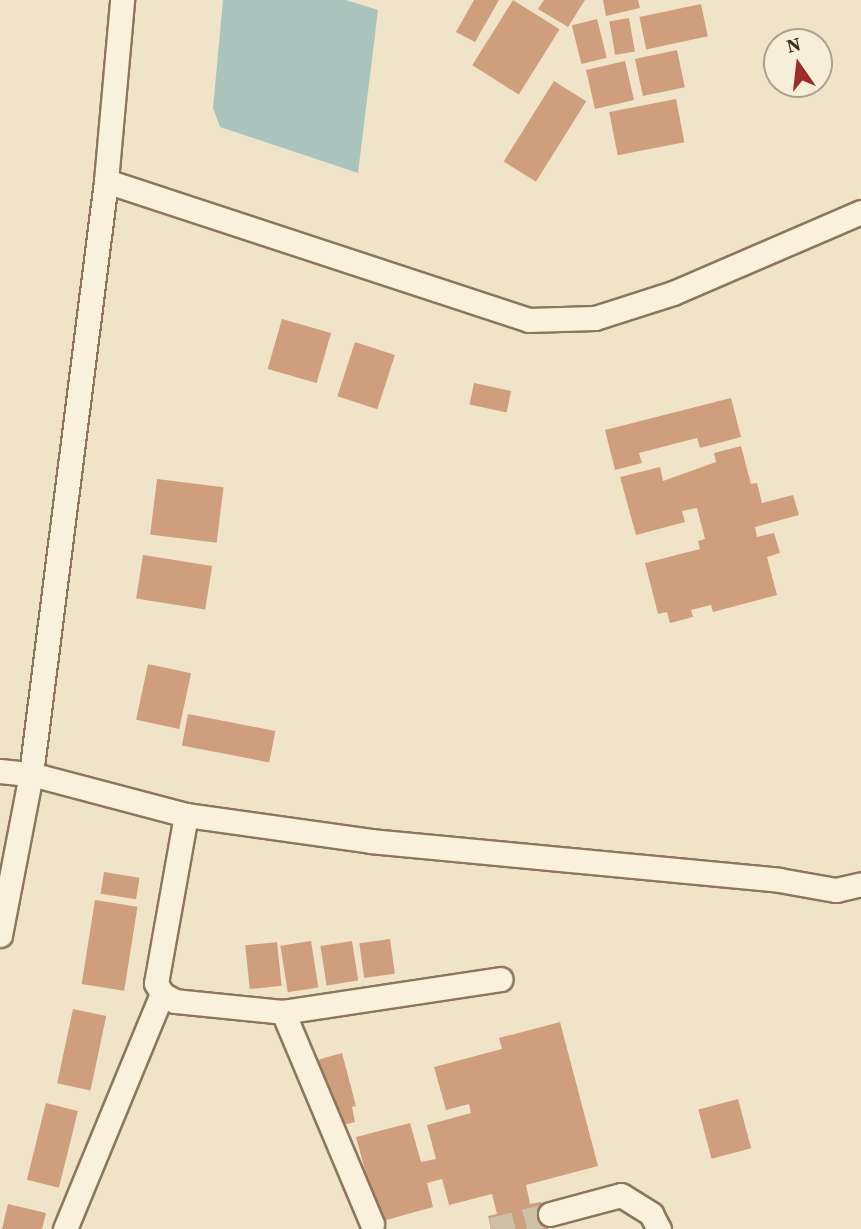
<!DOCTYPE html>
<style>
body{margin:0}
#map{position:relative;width:861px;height:1229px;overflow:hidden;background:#f0e4c8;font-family:"Source Serif 4",serif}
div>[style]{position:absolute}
.water>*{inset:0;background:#a9c4bc}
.building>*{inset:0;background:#cf9f7d;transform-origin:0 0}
.street-tunnel>*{height:23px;margin-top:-11.5px;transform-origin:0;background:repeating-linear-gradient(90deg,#ccc0a6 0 23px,transparent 0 34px)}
.roads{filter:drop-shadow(2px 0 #8d765c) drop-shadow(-2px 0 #8d765c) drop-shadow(0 2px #8d765c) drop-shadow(0 -2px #8d765c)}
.street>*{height:23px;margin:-11.5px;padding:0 11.5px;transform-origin:11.5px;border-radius:11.5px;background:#faf1dc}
span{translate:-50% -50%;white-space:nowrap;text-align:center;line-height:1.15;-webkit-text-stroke:7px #f7eed8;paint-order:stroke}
.north{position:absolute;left:763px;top:28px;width:70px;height:70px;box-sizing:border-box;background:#f7eed8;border:2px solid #ada18e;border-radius:50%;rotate:346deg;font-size:19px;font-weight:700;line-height:28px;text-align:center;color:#3d2e20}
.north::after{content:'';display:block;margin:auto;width:24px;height:32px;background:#9e2a2b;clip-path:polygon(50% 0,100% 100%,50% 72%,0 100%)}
</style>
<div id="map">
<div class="water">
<i style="clip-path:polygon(223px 0,346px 0,378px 10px,358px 173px,220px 127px,213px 108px)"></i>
</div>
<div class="building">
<i style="clip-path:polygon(474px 0,499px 0,475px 42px,456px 32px)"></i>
<i style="left:513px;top:0;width:55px;height:77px;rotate:32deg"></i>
<i style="clip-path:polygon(544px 0,585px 0,568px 27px,538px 9px)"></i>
<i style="clip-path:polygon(603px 0,638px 0,640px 8px,606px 16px)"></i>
<i style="left:701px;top:4px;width:33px;height:63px;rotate:78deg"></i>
<i style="left:629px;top:18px;width:34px;height:20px;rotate:80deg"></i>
<i style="left:597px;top:19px;width:40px;height:26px;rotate:76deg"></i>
<i style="left:677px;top:50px;width:38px;height:43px;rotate:78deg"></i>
<i style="left:625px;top:61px;width:40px;height:40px;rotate:77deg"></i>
<i style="left:554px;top:81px;width:38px;height:95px;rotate:32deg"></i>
<i style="left:676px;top:99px;width:44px;height:68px;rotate:79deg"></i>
<i style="left:282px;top:319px;width:51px;height:52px;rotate:16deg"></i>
<i style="left:355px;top:342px;width:42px;height:57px;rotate:18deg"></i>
<i style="left:474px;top:383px;width:38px;height:22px;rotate:12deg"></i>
<i style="clip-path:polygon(731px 398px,741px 437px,700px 448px,697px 438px,639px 453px,642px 463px,615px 470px,605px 430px)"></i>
<i style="clip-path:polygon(741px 446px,751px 484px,757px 483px,762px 503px,793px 495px,799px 515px,755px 527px,757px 537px,774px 533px,780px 553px,767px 557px,777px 595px,713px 612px,711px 605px,691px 610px,693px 617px,670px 623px,667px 612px,658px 614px,645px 563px,700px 549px,698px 541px,705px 539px,697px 508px,682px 511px,685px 522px,636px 535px,620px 477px,660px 467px,663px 481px,716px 462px,714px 453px)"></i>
<i style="left:157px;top:479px;width:67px;height:56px;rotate:7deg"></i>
<i style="left:143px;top:555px;width:70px;height:44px;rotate:9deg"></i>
<i style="left:148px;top:664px;width:44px;height:57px;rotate:12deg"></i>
<i style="left:188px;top:714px;width:89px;height:32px;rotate:11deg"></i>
<i style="left:104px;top:872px;width:36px;height:22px;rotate:9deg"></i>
<i style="left:95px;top:900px;width:43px;height:85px;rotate:9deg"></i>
<i style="left:390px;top:939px;width:35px;height:31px;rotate:82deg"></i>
<i style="left:311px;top:941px;width:47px;height:31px;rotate:81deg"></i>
<i style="left:352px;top:941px;width:40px;height:32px;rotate:81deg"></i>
<i style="left:277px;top:942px;width:44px;height:32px;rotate:84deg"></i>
<i style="left:73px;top:1009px;width:34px;height:76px;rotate:12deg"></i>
<i style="clip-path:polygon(560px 1022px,598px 1166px,526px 1185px,530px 1204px,541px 1202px,548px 1229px,491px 1229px,488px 1216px,497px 1214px,492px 1194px,449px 1205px,442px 1179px,427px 1183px,433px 1207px,379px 1222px,356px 1137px,410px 1123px,421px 1162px,436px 1159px,427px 1125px,471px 1113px,469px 1104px,446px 1110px,434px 1067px,502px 1049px,499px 1038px)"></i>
<i style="clip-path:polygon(342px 1053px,356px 1106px,352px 1107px,355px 1122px,335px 1127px,317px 1060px)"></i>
<i style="left:738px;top:1099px;width:51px;height:41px;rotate:75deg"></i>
<i style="left:46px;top:1103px;width:33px;height:79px;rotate:14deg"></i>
<i style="clip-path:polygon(8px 1204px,46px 1213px,42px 1229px,2px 1229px)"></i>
</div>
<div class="street-tunnel">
<i style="left:492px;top:1229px;width:60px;rotate:-14.5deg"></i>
</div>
<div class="roads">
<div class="street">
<i style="left:106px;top:181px;width:444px;rotate:18.2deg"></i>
<i style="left:528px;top:320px;width:67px;rotate:-1.7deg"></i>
<i style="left:595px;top:318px;width:82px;rotate:-17.8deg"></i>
<i style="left:673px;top:293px;width:205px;rotate:-23.3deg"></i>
<i style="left:0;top:771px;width:31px;rotate:6deg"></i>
<i style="left:31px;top:774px;width:160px;rotate:14.8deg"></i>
<i style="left:186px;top:815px;width:186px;rotate:8deg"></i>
<i style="left:370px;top:841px;width:411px;rotate:5.4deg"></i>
<i style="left:779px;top:880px;width:58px;rotate:10deg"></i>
<i style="left:836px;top:890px;width:26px;rotate:-13deg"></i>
<i style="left:186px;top:815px;width:171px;rotate:100.1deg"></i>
<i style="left:156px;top:983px;width:13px;rotate:61deg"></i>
<i style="left:162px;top:994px;width:15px;rotate:28deg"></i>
<i style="left:175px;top:1001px;width:109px;rotate:5.8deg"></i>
<i style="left:283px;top:1012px;width:230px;rotate:67.2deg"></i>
<i style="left:0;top:935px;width:164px;rotate:-79.1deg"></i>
<i style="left:31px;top:774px;width:598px;rotate:-82.79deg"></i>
<i style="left:106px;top:181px;width:182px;rotate:-84.9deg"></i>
<i style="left:283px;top:1012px;width:220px;rotate:-8.6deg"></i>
<i style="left:550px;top:1214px;width:73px;rotate:-15deg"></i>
<i style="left:621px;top:1195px;width:36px;rotate:32deg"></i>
<i style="left:651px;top:1214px;width:17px;rotate:62deg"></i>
<i style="left:65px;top:1229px;width:254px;rotate:-67.6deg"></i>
</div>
</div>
<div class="north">N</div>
</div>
